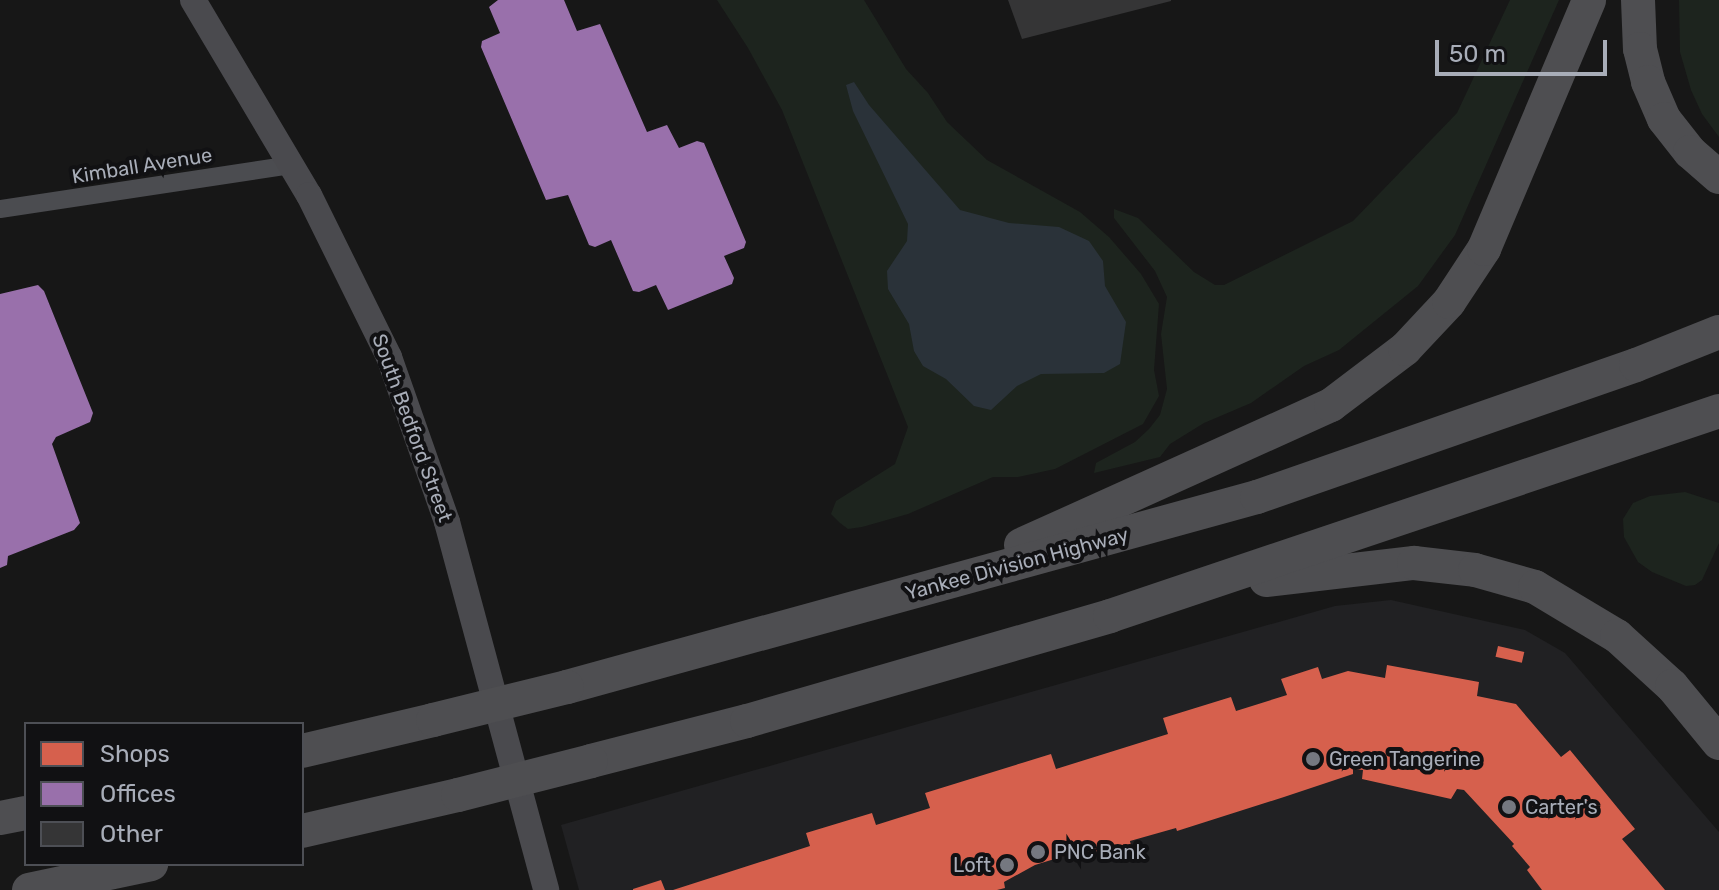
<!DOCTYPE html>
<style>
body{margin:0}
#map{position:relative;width:1719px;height:890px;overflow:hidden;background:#171717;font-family:Rubik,sans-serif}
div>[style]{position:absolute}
.built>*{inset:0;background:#212123}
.green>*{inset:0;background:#1d241e}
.water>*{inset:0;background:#2a3239}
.shops>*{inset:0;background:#d6604d;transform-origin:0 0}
.offices>*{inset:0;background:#9970ab}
.building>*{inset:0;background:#353536}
.street>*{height:18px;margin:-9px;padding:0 9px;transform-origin:9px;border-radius:9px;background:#4b4c50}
.secondary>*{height:26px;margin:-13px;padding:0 13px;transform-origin:13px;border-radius:13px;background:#4a4a4e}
.highway>*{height:34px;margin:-17px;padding:0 17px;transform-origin:17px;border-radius:17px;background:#4e4e51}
.highway-bridge>*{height:34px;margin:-17px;padding:0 17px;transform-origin:17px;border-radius:17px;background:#4e4e51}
.dots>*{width:22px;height:22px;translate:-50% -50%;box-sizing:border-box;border:4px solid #111113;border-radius:50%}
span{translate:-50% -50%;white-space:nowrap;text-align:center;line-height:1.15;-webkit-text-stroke:8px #111113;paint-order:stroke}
.street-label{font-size:20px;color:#a8adb8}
.poi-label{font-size:20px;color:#a8adb8}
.left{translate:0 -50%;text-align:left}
.right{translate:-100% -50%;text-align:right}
.legend{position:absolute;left:24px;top:722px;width:280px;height:144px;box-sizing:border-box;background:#111113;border:2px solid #4d4f55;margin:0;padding:10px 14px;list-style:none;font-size:24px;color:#a8adb8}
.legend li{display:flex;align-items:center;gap:16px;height:40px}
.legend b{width:40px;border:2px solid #4d4f55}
.scale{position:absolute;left:1435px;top:40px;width:172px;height:36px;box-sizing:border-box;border:4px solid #a8adb8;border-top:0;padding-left:10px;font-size:24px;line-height:28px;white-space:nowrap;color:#a8adb8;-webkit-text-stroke:6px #111113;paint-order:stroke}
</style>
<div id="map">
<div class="built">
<i style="clip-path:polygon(1391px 600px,1525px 630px,1565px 653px,1719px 832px,1719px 890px,579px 890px,561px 825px,1335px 606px)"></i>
</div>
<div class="green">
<i style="clip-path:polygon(717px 0,864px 0,906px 69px,928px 93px,947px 122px,987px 160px,1080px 212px,1109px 237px,1141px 274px,1159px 304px,1154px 370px,1159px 396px,1143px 424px,1055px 469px,1018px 477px,993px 477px,908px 514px,862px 527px,848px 529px,840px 523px,831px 514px,836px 501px,895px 464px,908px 427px,782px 110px,748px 48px)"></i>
<i style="clip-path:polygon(1510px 0,1559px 0,1455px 235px,1418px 286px,1339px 350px,1304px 366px,1251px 403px,1204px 423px,1170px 444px,1160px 457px,1094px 473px,1096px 463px,1135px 442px,1149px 429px,1160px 415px,1167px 389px,1161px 334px,1167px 297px,1155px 271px,1114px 218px,1114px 209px,1138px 218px,1194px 272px,1215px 285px,1224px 285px,1353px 221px,1457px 113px)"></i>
<i style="clip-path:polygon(1679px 0,1719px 0,1719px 137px,1702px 114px,1691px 90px,1680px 52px)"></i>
<i style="clip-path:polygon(1685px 492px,1719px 503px,1719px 543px,1702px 580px,1695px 585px,1686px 586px,1652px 572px,1638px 562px,1624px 537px,1623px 519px,1633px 503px,1650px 496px)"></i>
</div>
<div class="water">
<i style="clip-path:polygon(854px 82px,869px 105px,960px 210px,1009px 223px,1059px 227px,1089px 241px,1103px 261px,1105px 286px,1126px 322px,1120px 364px,1104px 373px,1041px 374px,1017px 386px,991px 410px,974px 406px,946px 379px,923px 366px,914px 351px,909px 324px,888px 289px,887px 271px,907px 241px,908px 224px,853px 111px,846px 85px)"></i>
</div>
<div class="shops">
<i style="left:1498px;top:646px;width:27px;height:11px;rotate:13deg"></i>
<i style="clip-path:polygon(1387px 665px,1479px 682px,1477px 696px,1516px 704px,1561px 757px,1570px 750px,1635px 829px,1622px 839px,1665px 890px,1542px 890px,1527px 870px,1530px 867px,1512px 846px,1514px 844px,1464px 790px,1457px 789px,1451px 799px,1362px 779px,1363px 770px,1353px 769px,1353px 774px,1284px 797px,1177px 831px,1176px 828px,1130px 841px,1131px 846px,1104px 855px,1101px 851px,1077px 852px,1035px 865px,1004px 882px,1005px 888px,997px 890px,673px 890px,810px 846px,806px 833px,872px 813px,876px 825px,930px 808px,925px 793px,1051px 754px,1056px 769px,1168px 734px,1163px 718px,1231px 697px,1236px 711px,1287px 695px,1281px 679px,1318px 667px,1322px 679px,1348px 671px,1385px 678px)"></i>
<i style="clip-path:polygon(661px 880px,665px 890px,633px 890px,633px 889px)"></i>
</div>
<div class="offices">
<i style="clip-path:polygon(498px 0,564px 0,577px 31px,600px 24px,647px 132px,667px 125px,679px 148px,697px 141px,704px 143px,746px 242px,744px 248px,724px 256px,734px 278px,732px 284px,668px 310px,656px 285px,639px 292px,633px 291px,611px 240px,595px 247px,589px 245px,568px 195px,546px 200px,481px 47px,482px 41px,500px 33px,489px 7px)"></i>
<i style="clip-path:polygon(38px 285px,44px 291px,93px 413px,90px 422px,56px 437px,52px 444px,80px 523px,74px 530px,8px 556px,7px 565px,0 568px,0 294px)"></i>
</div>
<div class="building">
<i style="clip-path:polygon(1008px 0,1171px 0,1171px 1px,1022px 39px)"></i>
</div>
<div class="street">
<i style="left:0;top:209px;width:294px;rotate:-8.6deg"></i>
</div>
<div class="secondary">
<i style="left:193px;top:0;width:227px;rotate:59.3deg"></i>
<i style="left:309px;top:195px;width:181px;rotate:63.7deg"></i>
<i style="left:389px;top:357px;width:175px;rotate:70.6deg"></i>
<i style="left:447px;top:522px;width:381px;rotate:74.9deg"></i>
</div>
<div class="highway">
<i style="left:1638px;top:0;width:49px;rotate:87.7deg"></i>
<i style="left:1640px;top:49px;width:34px;rotate:76deg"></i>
<i style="left:1648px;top:82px;width:40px;rotate:66.6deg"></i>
<i style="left:1664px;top:119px;width:42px;rotate:51.8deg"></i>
<i style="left:1690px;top:152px;width:38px;rotate:41deg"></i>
<i style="left:1021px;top:545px;width:340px;rotate:-24.3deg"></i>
<i style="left:1331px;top:405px;width:93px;rotate:-37.1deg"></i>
<i style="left:1405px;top:349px;width:64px;rotate:-46.9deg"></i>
<i style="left:1449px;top:302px;width:64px;rotate:-56.6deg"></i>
<i style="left:1484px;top:249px;width:270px;rotate:-67.1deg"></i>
<i style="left:1266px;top:580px;width:149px;rotate:-6.6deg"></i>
<i style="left:1414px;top:563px;width:61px;rotate:6.5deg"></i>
<i style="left:1475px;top:570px;width:62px;rotate:15.8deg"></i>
<i style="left:1535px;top:587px;width:96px;rotate:30.9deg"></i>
<i style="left:1617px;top:636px;width:74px;rotate:42.3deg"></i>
<i style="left:1672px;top:686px;width:74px;rotate:50.5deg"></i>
<i style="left:567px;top:687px;width:716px;rotate:-15.4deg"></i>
<i style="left:1257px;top:497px;width:401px;rotate:-19.2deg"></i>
<i style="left:1636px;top:365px;width:89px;rotate:-21.7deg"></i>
<i style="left:302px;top:751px;width:135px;rotate:-13.3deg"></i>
<i style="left:591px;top:761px;width:161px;rotate:-14.4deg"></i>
<i style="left:747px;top:721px;width:378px;rotate:-16.1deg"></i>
<i style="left:1110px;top:616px;width:643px;rotate:-18.6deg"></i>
<i style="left:0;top:818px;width:26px;rotate:-11deg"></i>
<i style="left:302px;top:831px;width:160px;rotate:-13deg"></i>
<i style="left:29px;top:890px;width:125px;rotate:-12deg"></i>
</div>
<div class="highway-bridge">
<i style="left:433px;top:720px;width:138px;rotate:-13.8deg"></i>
<i style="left:458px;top:795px;width:137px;rotate:-14.3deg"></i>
</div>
<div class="dots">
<i style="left:1313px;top:759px;background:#757880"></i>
<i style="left:1509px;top:807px;background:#757880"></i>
<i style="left:1038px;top:852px;background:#757880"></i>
<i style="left:1007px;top:865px;background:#757880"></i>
</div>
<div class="street-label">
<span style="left:142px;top:166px;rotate:-9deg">Kimball Avenue</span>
<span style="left:412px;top:428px;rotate:70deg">South Bedford Street</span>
<span style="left:1017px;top:564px;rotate:-15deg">Yankee Division Highway</span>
</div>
<div class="poi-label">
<span class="left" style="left:1329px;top:759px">Green Tangerine</span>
<span class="left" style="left:1525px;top:807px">Carter's</span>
<span class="left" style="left:1054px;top:852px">PNC Bank</span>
<span class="right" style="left:991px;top:865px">Loft</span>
</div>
<ul class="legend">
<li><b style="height:22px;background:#d6604d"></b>Shops</li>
<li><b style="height:22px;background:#9970ab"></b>Offices</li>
<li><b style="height:22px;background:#353536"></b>Other</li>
</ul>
<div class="scale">50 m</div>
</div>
